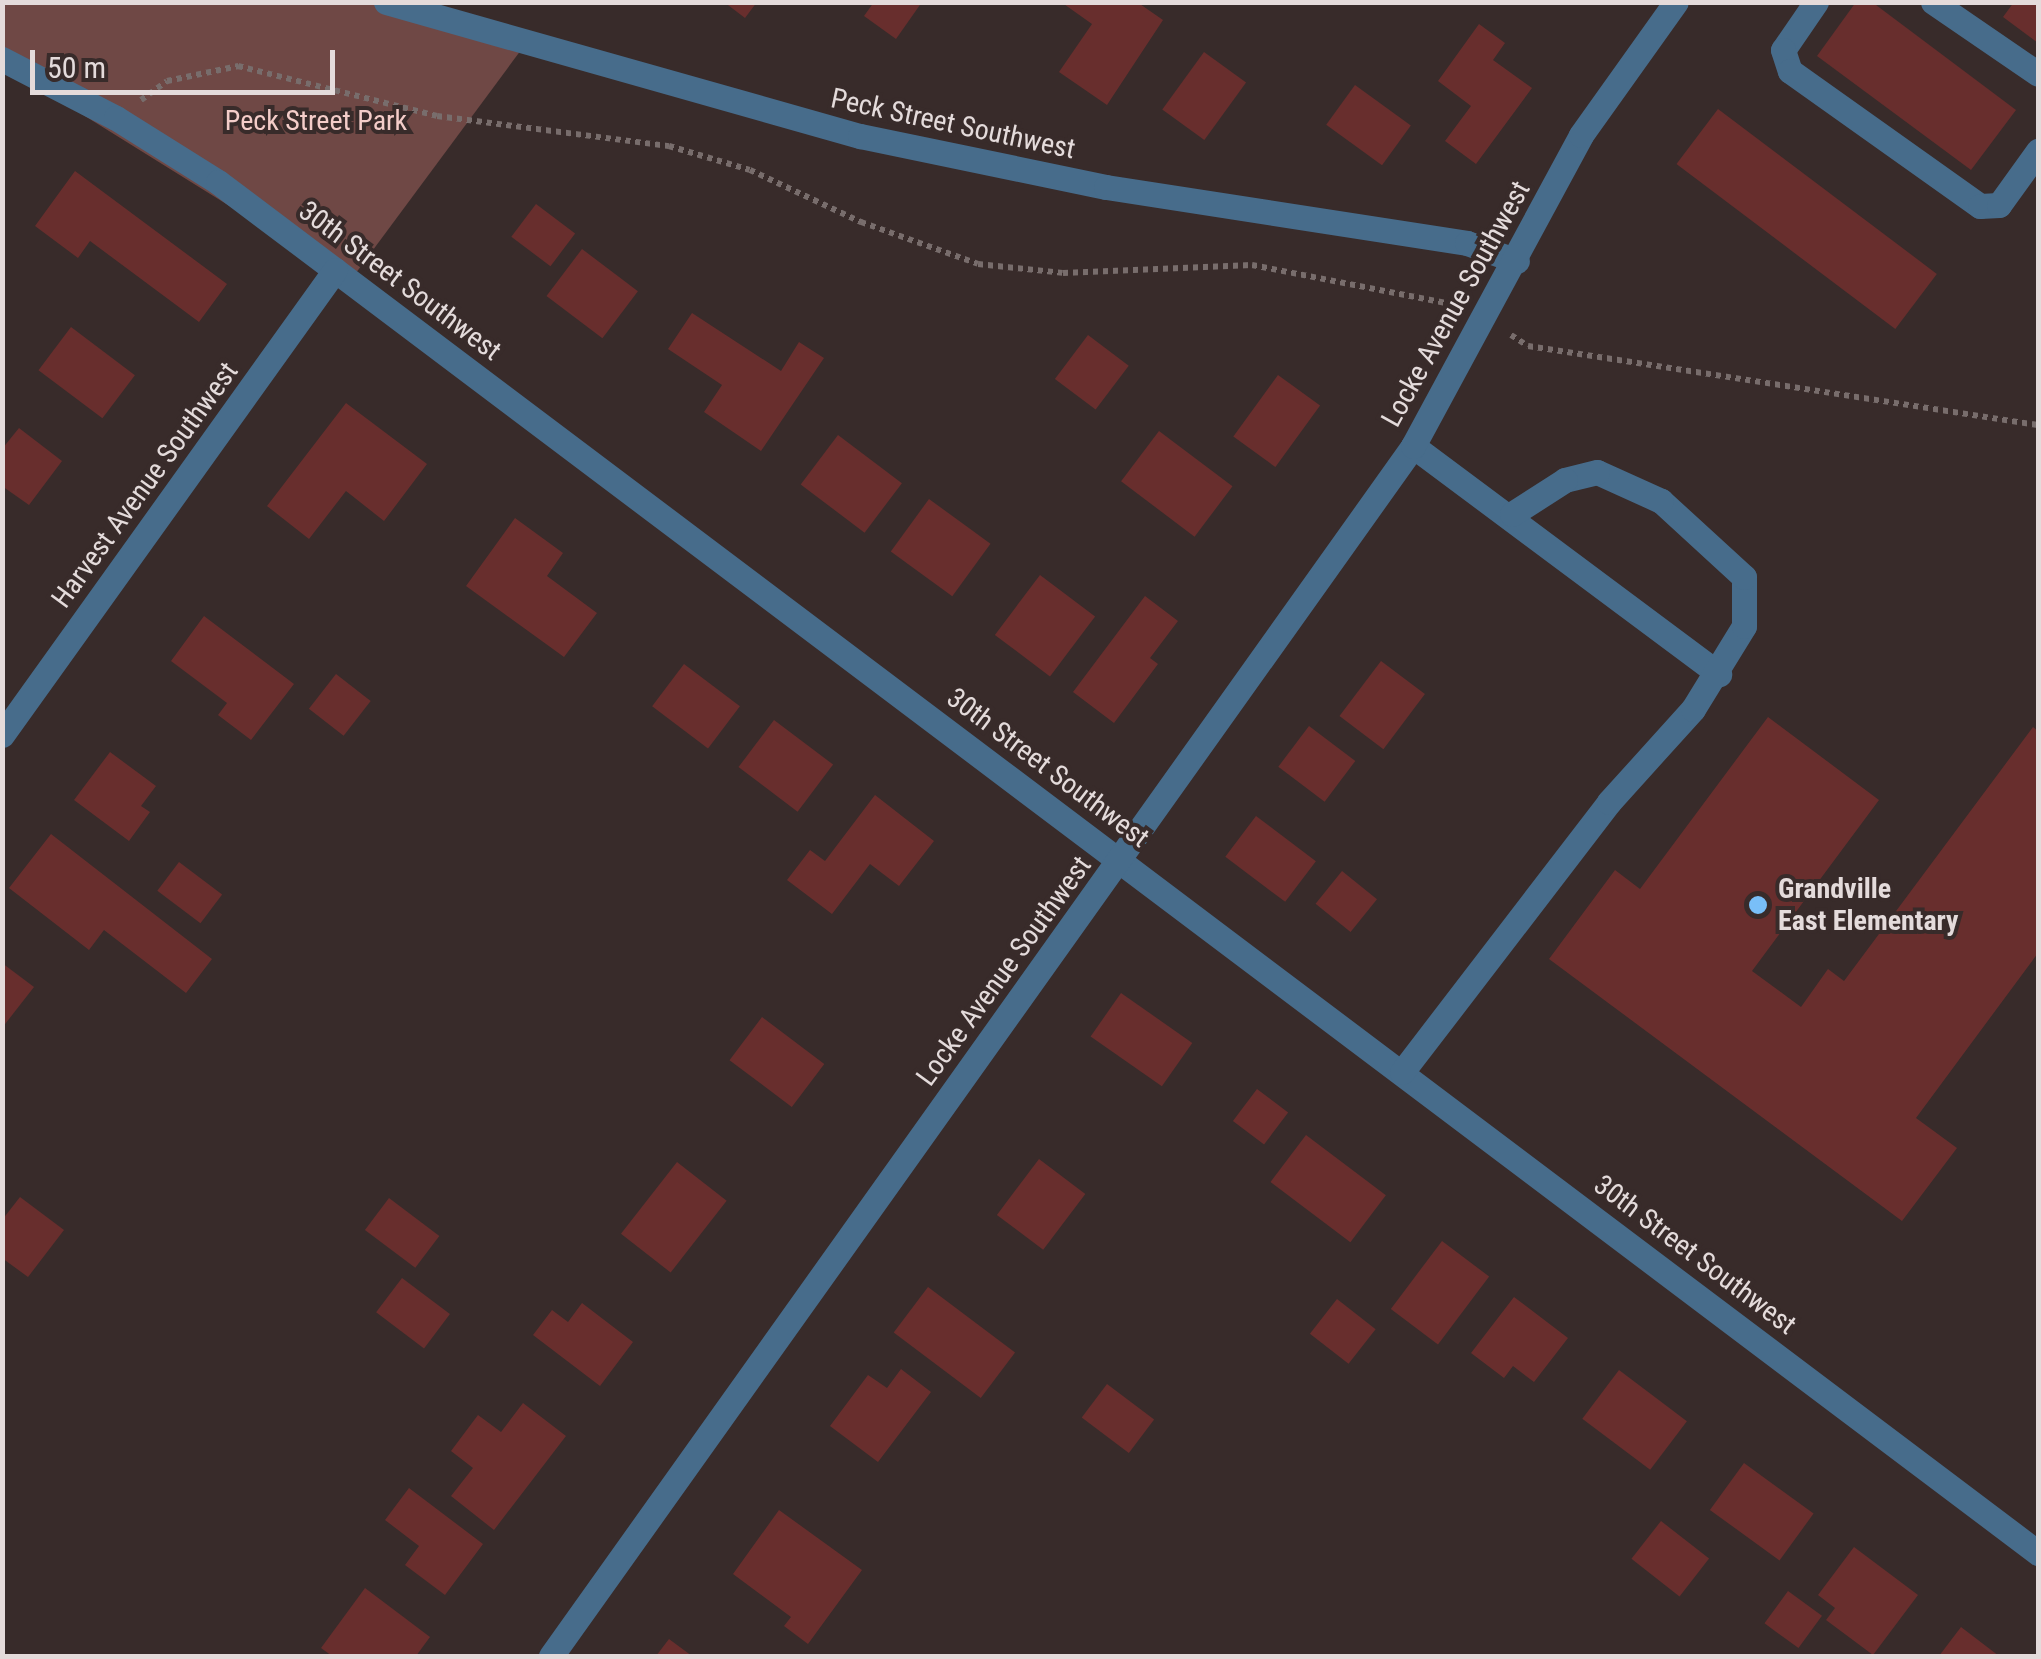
<!DOCTYPE html>
<style>
body{margin:0}
#map{position:relative;width:2041px;height:1659px;overflow:hidden;background:#382b2a;font-family:"Roboto Condensed",sans-serif}
div>[style]{position:absolute}
.green>*{inset:0;background:#6f4845}
.building>*{inset:0;background:#682e2d;transform-origin:0 0}
.path>*{height:6px;margin-top:-3px;transform-origin:0;background:repeating-linear-gradient(90deg,#786d6c 0 5px,transparent 0 10px)}
.minor>*{height:25px;margin:-12.5px;padding:0 12.5px;transform-origin:12.5px;border-radius:12.5px;background:#476c8b}
.dots>*{width:28px;height:28px;translate:-50% -50%;box-sizing:border-box;border:5px solid #382b2a;border-radius:50%}
span{translate:-50% -50%;white-space:nowrap;text-align:center;line-height:1.15;-webkit-text-stroke:8px #382b2a;paint-order:stroke}
.park-label{font-size:28px;color:#f4cdc9}
.street-label{font-size:28px;color:#e4dbdb}
.poi-label{font-size:28px;color:#e4dbdb;font-weight:700}
.left{translate:0 -50%;text-align:left}
.frame{position:absolute;inset:0;border:5px solid #e4dbdb;pointer-events:none}
.scale{position:absolute;left:30px;top:50px;width:305px;height:45px;box-sizing:border-box;border:5px solid #e4dbdb;border-top:0;padding-left:12px;font-size:30px;line-height:35px;white-space:nowrap;color:#e4dbdb;-webkit-text-stroke:8px #382b2a;paint-order:stroke}
</style>
<div id="map">
<div class="green">
<i style="clip-path:polygon(2px 3px,413px 3px,524px 46px,350px 281px,3px 65px)"></i>
</div>
<div class="building">
<i style="clip-path:polygon(724px 2px,757px 2px,745px 18px)"></i>
<i style="clip-path:polygon(874px 2px,922px 2px,896px 39px,864px 16px)"></i>
<i style="clip-path:polygon(1061px 2px,1137px 2px,1163px 20px,1107px 105px,1059px 72px,1092px 24px)"></i>
<i style="clip-path:polygon(1856px 2px,1872px 2px,2016px 110px,1971px 170px,1817px 56px)"></i>
<i style="clip-path:polygon(2014px 2px,2038px 2px,2038px 43px,2003px 17px)"></i>
<i style="clip-path:polygon(1479px 24px,1505px 43px,1493px 60px,1532px 88px,1476px 164px,1445px 141px,1471px 106px,1438px 81px)"></i>
<i style="left:1204px;top:52px;width:52px;height:71px;rotate:36deg"></i>
<i style="left:1355px;top:85px;width:69px;height:49px;rotate:36deg"></i>
<i style="left:1718px;top:109px;width:274px;height:69px;rotate:37deg"></i>
<i style="clip-path:polygon(75px 171px,227px 284px,199px 322px,90px 241px,78px 258px,35px 226px)"></i>
<i style="left:536px;top:204px;width:49px;height:41px;rotate:37deg"></i>
<i style="left:582px;top:249px;width:70px;height:59px;rotate:37deg"></i>
<i style="clip-path:polygon(692px 313px,781px 371px,799px 342px,824px 358px,761px 451px,704px 412px,722px 385px,668px 349px)"></i>
<i style="left:71px;top:327px;width:80px;height:54px;rotate:37deg"></i>
<i style="left:1088px;top:335px;width:51px;height:55px;rotate:37deg"></i>
<i style="left:1278px;top:375px;width:52px;height:76px;rotate:36deg"></i>
<i style="clip-path:polygon(346px 403px,427px 464px,384px 521px,346px 491px,309px 539px,267px 506px)"></i>
<i style="clip-path:polygon(19px 428px,62px 461px,29px 505px,2px 486px,2px 449px)"></i>
<i style="left:1159px;top:431px;width:92px;height:63px;rotate:37deg"></i>
<i style="left:838px;top:435px;width:80px;height:62px;rotate:37deg"></i>
<i style="left:929px;top:499px;width:76px;height:65px;rotate:36deg"></i>
<i style="clip-path:polygon(515px 518px,563px 553px,547px 576px,597px 613px,564px 657px,466px 586px)"></i>
<i style="left:1040px;top:575px;width:69px;height:75px;rotate:37deg"></i>
<i style="clip-path:polygon(1145px 596px,1178px 621px,1150px 658px,1158px 664px,1114px 723px,1073px 692px)"></i>
<i style="clip-path:polygon(204px 616px,294px 684px,251px 740px,218px 715px,227px 703px,171px 661px)"></i>
<i style="left:1381px;top:661px;width:55px;height:69px;rotate:37deg"></i>
<i style="left:684px;top:664px;width:70px;height:53px;rotate:37deg"></i>
<i style="left:336px;top:674px;width:44px;height:44px;rotate:38deg"></i>
<i style="clip-path:polygon(1768px 717px,1879px 800px,1752px 971px,1801px 1007px,1828px 969px,1844px 981px,2033px 727px,2038px 731px,2038px 953px,1916px 1118px,1957px 1148px,1902px 1221px,1549px 959px,1615px 870px,1640px 889px)"></i>
<i style="left:774px;top:720px;width:74px;height:59px;rotate:37deg"></i>
<i style="left:1309px;top:726px;width:58px;height:51px;rotate:37deg"></i>
<i style="clip-path:polygon(110px 752px,156px 786px,141px 806px,150px 812px,129px 841px,74px 800px)"></i>
<i style="clip-path:polygon(875px 795px,934px 841px,899px 886px,870px 864px,832px 914px,787px 880px,810px 850px,825px 861px)"></i>
<i style="left:1256px;top:816px;width:75px;height:51px;rotate:37deg"></i>
<i style="clip-path:polygon(51px 834px,212px 959px,186px 993px,104px 930px,89px 950px,9px 888px)"></i>
<i style="left:179px;top:862px;width:54px;height:36px;rotate:37deg"></i>
<i style="left:1342px;top:871px;width:45px;height:42px;rotate:39deg"></i>
<i style="clip-path:polygon(2px 963px,34px 987px,2px 1028px)"></i>
<i style="left:1121px;top:993px;width:87px;height:53px;rotate:35deg"></i>
<i style="left:762px;top:1017px;width:78px;height:54px;rotate:37deg"></i>
<i style="left:1257px;top:1089px;width:39px;height:40px;rotate:37deg"></i>
<i style="left:1306px;top:1135px;width:100px;height:59px;rotate:37deg"></i>
<i style="left:1039px;top:1159px;width:58px;height:70px;rotate:37deg"></i>
<i style="left:677px;top:1162px;width:63px;height:91px;rotate:38deg"></i>
<i style="clip-path:polygon(20px 1197px,64px 1230px,28px 1277px,2px 1258px,2px 1220px)"></i>
<i style="left:389px;top:1198px;width:63px;height:40px;rotate:37deg"></i>
<i style="left:1442px;top:1241px;width:59px;height:85px;rotate:37deg"></i>
<i style="left:402px;top:1278px;width:60px;height:43px;rotate:37deg"></i>
<i style="left:928px;top:1287px;width:109px;height:57px;rotate:37deg"></i>
<i style="clip-path:polygon(1514px 1297px,1568px 1338px,1534px 1382px,1513px 1366px,1504px 1378px,1471px 1353px)"></i>
<i style="left:1337px;top:1299px;width:49px;height:44px;rotate:38deg"></i>
<i style="clip-path:polygon(582px 1303px,633px 1342px,600px 1386px,533px 1335px,552px 1310px,568px 1322px)"></i>
<i style="clip-path:polygon(901px 1369px,931px 1392px,878px 1462px,830px 1426px,868px 1375px,887px 1388px)"></i>
<i style="left:1619px;top:1370px;width:85px;height:61px;rotate:37deg"></i>
<i style="left:1107px;top:1384px;width:59px;height:42px;rotate:37deg"></i>
<i style="clip-path:polygon(523px 1403px,566px 1436px,494px 1530px,451px 1496px,473px 1468px,451px 1451px,478px 1415px,501px 1432px)"></i>
<i style="left:1744px;top:1463px;width:86px;height:58px;rotate:36deg"></i>
<i style="clip-path:polygon(409px 1488px,483px 1544px,445px 1595px,405px 1565px,419px 1546px,385px 1520px)"></i>
<i style="clip-path:polygon(779px 1510px,862px 1570px,808px 1644px,784px 1626px,791px 1617px,733px 1574px)"></i>
<i style="left:1661px;top:1521px;width:61px;height:48px;rotate:38deg"></i>
<i style="clip-path:polygon(1854px 1547px,1918px 1595px,1873px 1655px,1826px 1620px,1835px 1608px,1818px 1595px)"></i>
<i style="clip-path:polygon(365px 1588px,430px 1637px,416px 1656px,332px 1656px,321px 1648px)"></i>
<i style="left:1788px;top:1591px;width:42px;height:40px;rotate:36deg"></i>
<i style="clip-path:polygon(1961px 1627px,1999px 1656px,1939px 1656px)"></i>
<i style="clip-path:polygon(669px 1639px,692px 1656px,656px 1656px)"></i>
</div>
<div class="path">
<i style="left:141px;top:100px;width:32px;rotate:-36deg"></i>
<i style="left:167px;top:81px;width:73px;rotate:-11.9deg"></i>
<i style="left:238px;top:66px;width:205px;rotate:14.1deg"></i>
<i style="left:437px;top:116px;width:234px;rotate:7.4deg"></i>
<i style="left:669px;top:146px;width:84px;rotate:16.5deg"></i>
<i style="left:750px;top:170px;width:123px;rotate:25.1deg"></i>
<i style="left:861px;top:222px;width:124px;rotate:19.7deg"></i>
<i style="left:978px;top:264px;width:85px;rotate:6deg"></i>
<i style="left:1063px;top:273px;width:189px;rotate:-2.4deg"></i>
<i style="left:1252px;top:265px;width:208px;rotate:11.1deg"></i>
<i style="left:1511px;top:335px;width:20px;rotate:33deg"></i>
<i style="left:1528px;top:346px;width:516px;rotate:8.81deg"></i>
</div>
<div class="minor">
<i style="left:386px;top:2px;width:493px;rotate:15.8deg"></i>
<i style="left:860px;top:136px;width:251px;rotate:11.7deg"></i>
<i style="left:1106px;top:187px;width:365px;rotate:8.8deg"></i>
<i style="left:1467px;top:243px;width:53px;rotate:19.8deg"></i>
<i style="left:1816px;top:2px;width:58px;rotate:124.5deg"></i>
<i style="left:1783px;top:50px;width:22px;rotate:72deg"></i>
<i style="left:1790px;top:71px;width:233px;rotate:35.4deg"></i>
<i style="left:1980px;top:206px;width:19px;rotate:-3deg"></i>
<i style="left:1999px;top:205px;width:67px;rotate:-54.2deg"></i>
<i style="left:1933px;top:2px;width:127px;rotate:34.4deg"></i>
<i style="left:2px;top:59px;width:128px;rotate:27.4deg"></i>
<i style="left:116px;top:118px;width:120px;rotate:32.1deg"></i>
<i style="left:218px;top:182px;width:2279px;rotate:36.99deg"></i>
<i style="left:1413px;top:446px;width:382px;rotate:36.7deg"></i>
<i style="left:2px;top:735px;width:572px;rotate:-54.39deg"></i>
<i style="left:1402px;top:1072px;width:340px;rotate:-52.5deg"></i>
<i style="left:1609px;top:802px;width:125px;rotate:-47.9deg"></i>
<i style="left:1693px;top:709px;width:97px;rotate:-58.4deg"></i>
<i style="left:1744px;top:626px;width:49px;rotate:-90deg"></i>
<i style="left:1744px;top:577px;width:113px;rotate:-137.5deg"></i>
<i style="left:1661px;top:501px;width:70px;rotate:-155.6deg"></i>
<i style="left:1597px;top:472px;width:33px;rotate:166deg"></i>
<i style="left:1565px;top:480px;width:63px;rotate:147.3deg"></i>
<i style="left:551px;top:1656px;width:1486px;rotate:-54.53deg"></i>
<i style="left:1413px;top:446px;width:353px;rotate:-61.6deg"></i>
<i style="left:1581px;top:135px;width:163px;rotate:-54.5deg"></i>
</div>
<div class="dots">
<i style="left:1758px;top:905px;background:#79bff8"></i>
</div>
<div class="park-label">
<span style="left:316px;top:121px">Peck Street Park</span>
</div>
<div class="street-label">
<span style="left:953px;top:124px;rotate:12deg">Peck Street Southwest</span>
<span style="left:400px;top:281px;rotate:37deg">30th Street Southwest</span>
<span style="left:1456px;top:304px;rotate:-61deg">Locke Avenue Southwest</span>
<span style="left:145px;top:485px;rotate:-54deg">Harvest Avenue Southwest</span>
<span style="left:1048px;top:768px;rotate:37deg">30th Street Southwest</span>
<span style="left:1004px;top:971px;rotate:-54deg">Locke Avenue Southwest</span>
<span style="left:1695px;top:1255px;rotate:37deg">30th Street Southwest</span>
</div>
<div class="poi-label">
<span class="left" style="left:1778px;top:905px">Grandville<br>East Elementary</span>
</div>
<div class="frame"></div>
<div class="scale">50 m</div>
</div>
